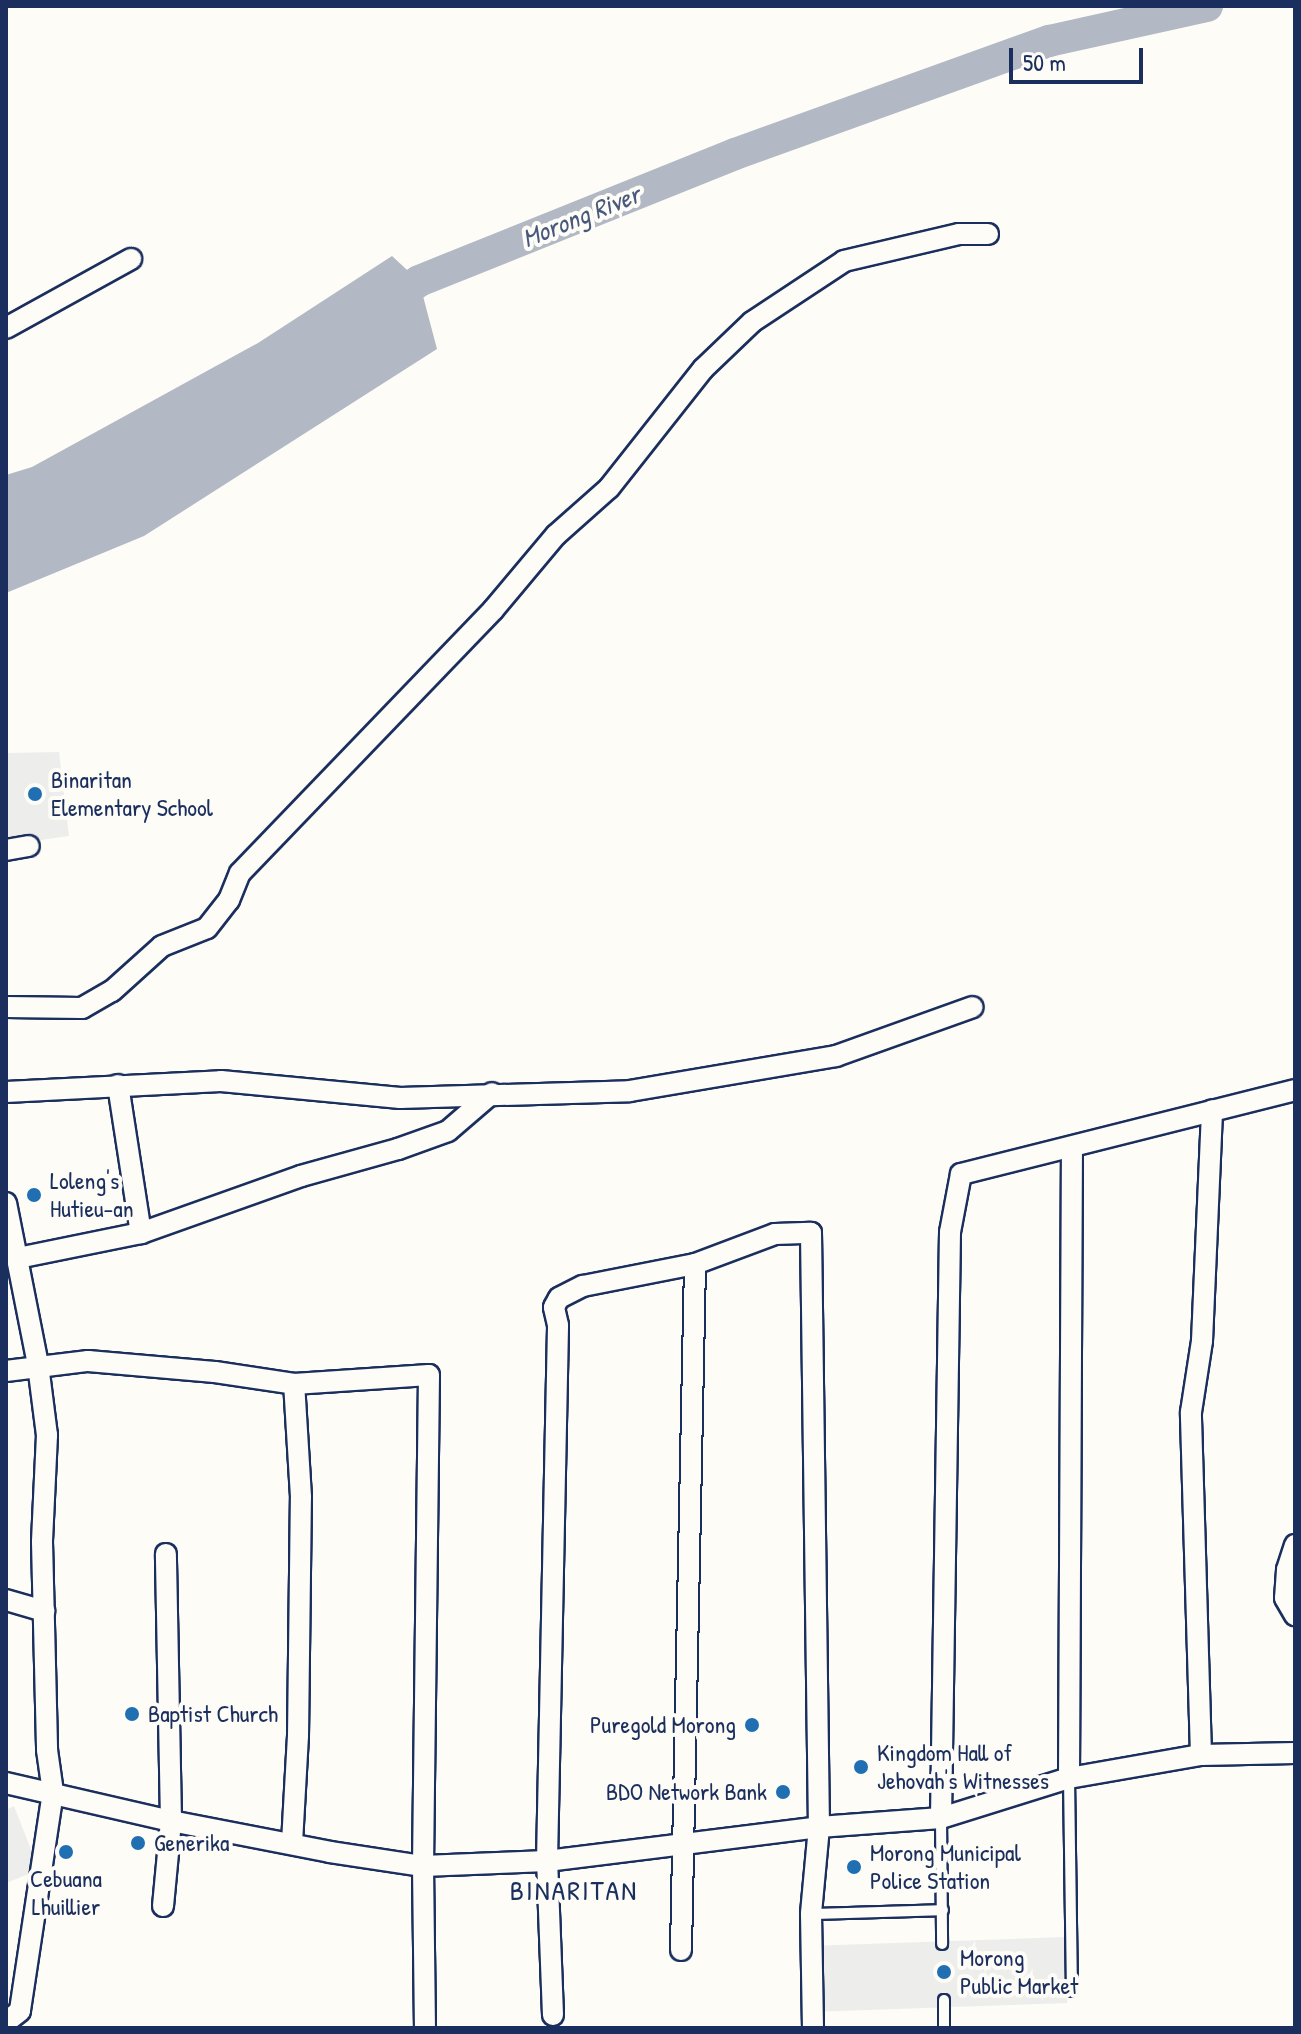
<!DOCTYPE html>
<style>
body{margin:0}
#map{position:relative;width:1301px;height:2034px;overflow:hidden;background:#fdfcf7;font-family:"Patrick Hand",sans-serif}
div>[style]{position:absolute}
.built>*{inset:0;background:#edeeec;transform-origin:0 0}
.water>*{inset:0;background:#b3b8c5}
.river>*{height:32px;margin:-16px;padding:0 16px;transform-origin:16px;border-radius:16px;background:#b3b8c5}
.roads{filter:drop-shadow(2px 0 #1b2f5e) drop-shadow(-2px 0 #1b2f5e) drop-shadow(0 2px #1b2f5e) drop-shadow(0 -2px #1b2f5e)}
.lane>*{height:10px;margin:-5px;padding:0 5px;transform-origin:5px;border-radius:5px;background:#fdfcf7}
.street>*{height:20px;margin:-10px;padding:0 10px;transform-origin:10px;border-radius:10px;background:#fdfcf7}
.dots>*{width:22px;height:22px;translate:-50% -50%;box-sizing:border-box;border:4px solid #fdfcf7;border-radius:50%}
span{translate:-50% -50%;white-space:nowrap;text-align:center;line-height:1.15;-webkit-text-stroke:8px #fdfcf7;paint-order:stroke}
.poi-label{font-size:24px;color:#1b2f5e}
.left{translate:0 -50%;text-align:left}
.right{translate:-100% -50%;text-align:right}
.water-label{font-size:26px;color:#49587d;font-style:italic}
.quarter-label{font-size:28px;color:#1b2f5e;letter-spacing:2px}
.frame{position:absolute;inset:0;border:8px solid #1b2f5e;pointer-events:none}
.scale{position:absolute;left:1009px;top:48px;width:134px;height:36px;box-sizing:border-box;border:4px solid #1b2f5e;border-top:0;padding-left:10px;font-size:24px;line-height:28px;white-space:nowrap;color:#1b2f5e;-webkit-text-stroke:6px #fdfcf7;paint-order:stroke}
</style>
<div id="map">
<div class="built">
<i style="clip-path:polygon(59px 752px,69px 836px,6px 845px,6px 753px)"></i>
<i style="clip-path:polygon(14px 1806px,39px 1870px,6px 1883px,6px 1810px)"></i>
<i style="left:1065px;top:1937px;width:66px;height:243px;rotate:88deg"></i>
</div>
<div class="water">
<i style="clip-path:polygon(392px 256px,419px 281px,437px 349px,144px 536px,6px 593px,6px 475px,32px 467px,258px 343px)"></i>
</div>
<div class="river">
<i style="left:383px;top:307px;width:44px;rotate:-35.8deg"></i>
<i style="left:419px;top:281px;width:341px;rotate:-21.9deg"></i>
<i style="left:735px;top:154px;width:334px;rotate:-19.8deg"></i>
<i style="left:1049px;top:41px;width:162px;rotate:-12.5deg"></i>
</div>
<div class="roads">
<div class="lane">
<i style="left:1069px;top:1778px;width:213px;rotate:89.2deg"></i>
<i style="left:941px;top:1818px;width:126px;rotate:89.5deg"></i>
<i style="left:811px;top:1914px;width:132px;rotate:-1.7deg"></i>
<i style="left:944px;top:2000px;width:28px;rotate:90deg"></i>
</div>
<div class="street">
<i style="left:6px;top:328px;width:143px;rotate:-28.9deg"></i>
<i style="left:6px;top:850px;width:23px;rotate:-10deg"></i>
<i style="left:6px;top:1007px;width:76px;rotate:0.8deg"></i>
<i style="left:82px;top:1008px;width:34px;rotate:-30deg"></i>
<i style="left:112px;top:991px;width:67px;rotate:-42deg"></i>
<i style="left:162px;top:946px;width:48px;rotate:-21.8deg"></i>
<i style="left:207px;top:928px;width:36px;rotate:-52deg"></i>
<i style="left:229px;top:900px;width:29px;rotate:-68deg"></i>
<i style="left:240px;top:873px;width:365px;rotate:-46.1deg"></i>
<i style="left:493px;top:610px;width:98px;rotate:-50deg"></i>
<i style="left:556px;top:535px;width:71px;rotate:-41.6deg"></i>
<i style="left:609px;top:488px;width:152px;rotate:-51.7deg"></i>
<i style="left:703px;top:369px;width:68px;rotate:-43.8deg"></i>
<i style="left:752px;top:322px;width:110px;rotate:-33.5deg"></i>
<i style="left:844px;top:261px;width:118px;rotate:-13.2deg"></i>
<i style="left:959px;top:234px;width:29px"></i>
<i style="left:118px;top:1085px;width:150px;rotate:81.2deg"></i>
<i style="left:6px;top:1092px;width:215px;rotate:-2.9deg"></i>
<i style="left:221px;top:1081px;width:180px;rotate:5.4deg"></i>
<i style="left:400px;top:1098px;width:230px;rotate:-1.7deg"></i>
<i style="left:630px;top:1091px;width:209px;rotate:-9.6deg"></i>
<i style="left:836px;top:1056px;width:145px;rotate:-19.7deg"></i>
<i style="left:6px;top:1203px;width:165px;rotate:78.8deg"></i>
<i style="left:38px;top:1365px;width:71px;rotate:82.7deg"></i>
<i style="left:47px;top:1435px;width:107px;rotate:92.7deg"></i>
<i style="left:42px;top:1542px;width:208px;rotate:88.6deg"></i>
<i style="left:47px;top:1750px;width:42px;rotate:81.9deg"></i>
<i style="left:53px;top:1792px;width:221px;rotate:98.6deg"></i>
<i style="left:20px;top:2011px;width:18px;rotate:142deg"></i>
<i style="left:18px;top:1258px;width:126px;rotate:-11.5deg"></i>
<i style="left:141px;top:1233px;width:170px;rotate:-19.6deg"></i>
<i style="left:301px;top:1176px;width:101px;rotate:-15.6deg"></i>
<i style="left:398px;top:1149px;width:53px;rotate:-19.8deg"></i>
<i style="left:448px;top:1131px;width:58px;rotate:-40.8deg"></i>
<i style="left:6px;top:1371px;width:83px;rotate:-7deg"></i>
<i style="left:88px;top:1361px;width:127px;rotate:5deg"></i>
<i style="left:215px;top:1372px;width:80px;rotate:8.6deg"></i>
<i style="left:294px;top:1384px;width:135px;rotate:-3.8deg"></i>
<i style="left:429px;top:1375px;width:491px;rotate:90.7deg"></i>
<i style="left:423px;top:1866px;width:162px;rotate:89.3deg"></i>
<i style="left:1295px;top:1545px;width:26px;rotate:108deg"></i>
<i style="left:1287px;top:1570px;width:28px;rotate:94deg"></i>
<i style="left:1285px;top:1598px;width:20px;rotate:60deg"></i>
<i style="left:6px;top:1600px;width:40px;rotate:16deg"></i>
<i style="left:1201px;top:1755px;width:343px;rotate:-91.7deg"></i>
<i style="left:1191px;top:1412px;width:72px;rotate:-81.2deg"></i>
<i style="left:1202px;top:1341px;width:231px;rotate:-87.5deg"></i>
<i style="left:1069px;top:1778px;width:629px;rotate:-89.73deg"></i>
<i style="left:6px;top:1783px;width:169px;rotate:13deg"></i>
<i style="left:171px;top:1821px;width:162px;rotate:11deg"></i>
<i style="left:330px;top:1852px;width:94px;rotate:8.6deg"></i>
<i style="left:423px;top:1866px;width:124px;rotate:-2.3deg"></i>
<i style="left:547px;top:1861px;width:274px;rotate:-7.1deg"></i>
<i style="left:819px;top:1827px;width:122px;rotate:-4.2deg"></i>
<i style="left:941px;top:1818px;width:134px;rotate:-17.4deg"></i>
<i style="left:1069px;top:1778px;width:134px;rotate:-9.9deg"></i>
<i style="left:1201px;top:1755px;width:94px;rotate:-1.2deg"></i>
<i style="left:941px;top:1818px;width:586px;rotate:-89.12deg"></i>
<i style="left:950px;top:1232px;width:59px;rotate:-79.3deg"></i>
<i style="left:961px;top:1174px;width:344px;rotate:-14.1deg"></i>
<i style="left:292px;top:1843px;width:107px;rotate:-86.8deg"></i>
<i style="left:298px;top:1736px;width:239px;rotate:-89.3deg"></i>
<i style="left:301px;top:1497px;width:113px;rotate:-93.5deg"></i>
<i style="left:163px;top:1906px;width:85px;rotate:-84.6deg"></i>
<i style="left:171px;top:1821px;width:267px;rotate:-91.1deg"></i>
<i style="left:681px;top:1950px;width:686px;rotate:-88.83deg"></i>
<i style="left:553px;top:2015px;width:154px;rotate:-92.2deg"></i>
<i style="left:547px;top:1861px;width:536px;rotate:-88.82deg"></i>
<i style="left:558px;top:1325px;width:18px;rotate:-103deg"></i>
<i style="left:554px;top:1307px;width:10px;rotate:-61deg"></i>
<i style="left:559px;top:1298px;width:27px;rotate:-27deg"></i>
<i style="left:583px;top:1286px;width:114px;rotate:-11.1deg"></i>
<i style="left:695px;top:1264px;width:85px;rotate:-20.6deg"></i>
<i style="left:775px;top:1234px;width:36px;rotate:-2deg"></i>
<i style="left:811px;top:1233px;width:594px;rotate:89.23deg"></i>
<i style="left:819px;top:1827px;width:87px;rotate:95.3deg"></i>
<i style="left:811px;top:1914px;width:114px;rotate:89deg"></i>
</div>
</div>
<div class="dots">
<i style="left:35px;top:794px;background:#1f6fb2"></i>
<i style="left:34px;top:1195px;background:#1f6fb2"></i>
<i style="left:132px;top:1714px;background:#1f6fb2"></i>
<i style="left:752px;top:1725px;background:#1f6fb2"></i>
<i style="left:861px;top:1767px;background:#1f6fb2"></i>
<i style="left:783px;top:1792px;background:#1f6fb2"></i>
<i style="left:138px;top:1843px;background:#1f6fb2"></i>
<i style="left:66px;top:1852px;background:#1f6fb2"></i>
<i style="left:854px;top:1867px;background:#1f6fb2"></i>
<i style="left:944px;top:1972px;background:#1f6fb2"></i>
</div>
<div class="poi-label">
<span class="left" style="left:51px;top:794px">Binaritan<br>Elementary School</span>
<span class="left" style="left:50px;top:1195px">Loleng's<br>Hutieu-an</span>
<span class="left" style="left:148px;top:1714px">Baptist Church</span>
<span class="right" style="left:736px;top:1725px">Puregold Morong</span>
<span class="left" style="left:877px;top:1767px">Kingdom Hall of<br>Jehovah's Witnesses</span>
<span class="right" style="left:767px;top:1792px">BDO Network Bank</span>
<span class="left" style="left:154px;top:1843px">Generika</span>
<span class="left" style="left:870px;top:1867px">Morong Municipal<br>Police Station</span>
<span style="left:66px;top:1893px">Cebuana<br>Lhuillier</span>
<span class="left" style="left:960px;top:1972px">Morong<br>Public Market</span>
</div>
<div class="water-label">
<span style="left:581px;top:216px;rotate:-22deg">Morong River</span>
</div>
<div class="quarter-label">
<span style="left:574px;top:1890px">BINARITAN</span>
</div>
<div class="frame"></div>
<div class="scale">50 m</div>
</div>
